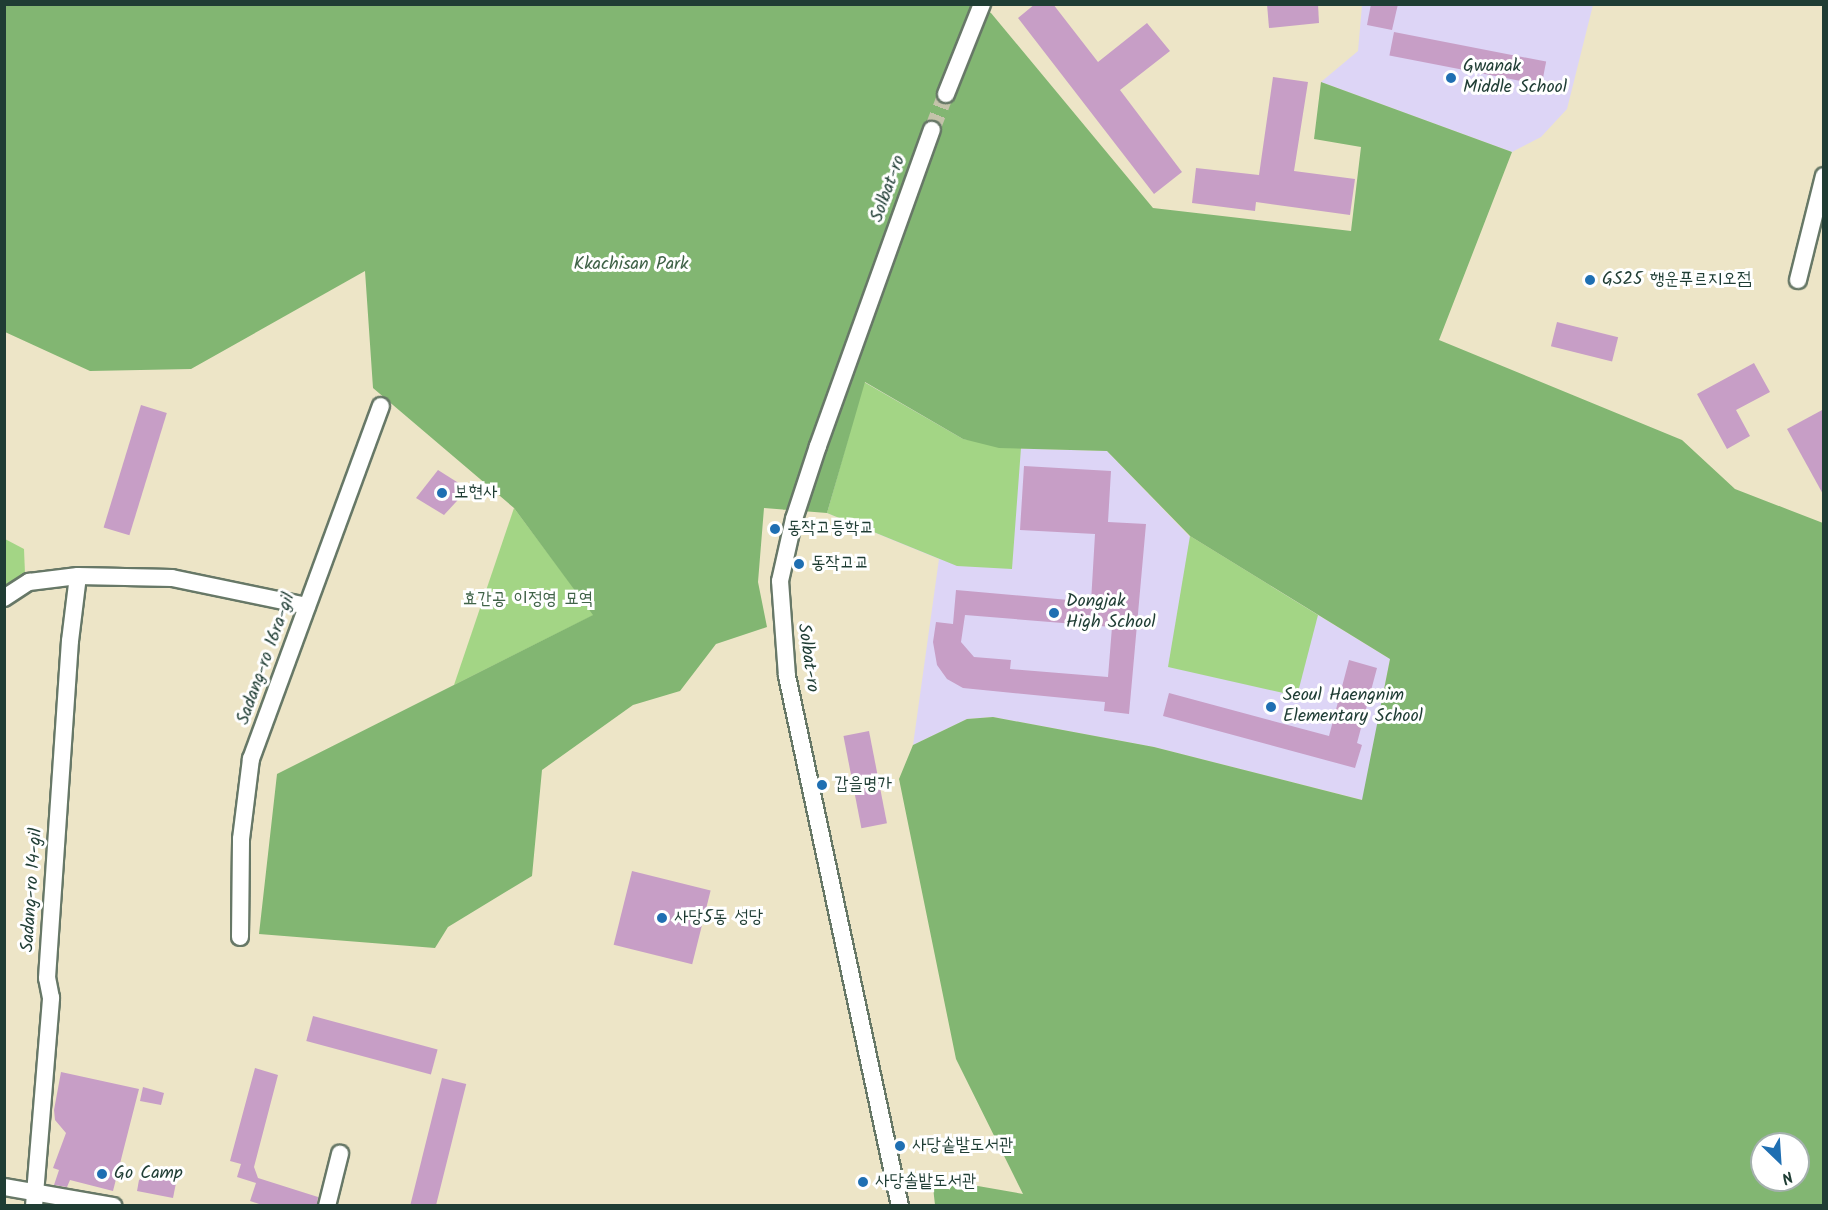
<!DOCTYPE html>
<meta charset="utf-8">
<style>
body{margin:0}
#map{position:relative;width:1828px;height:1210px;overflow:hidden;background:#ede5c7;font-family:Kalam,"Poor Story",sans-serif}
div>[style]{position:absolute}
.built>*{inset:0;background:#ddd5f6}
.green>*{inset:0;background:#a3d585}
.forest>*{inset:0;background:#82b672}
.building>*{inset:0;background:#c79ec6;transform-origin:0 0}
.minor-tunnel>*{height:16px;margin-top:-8px;transform-origin:0;background:repeating-linear-gradient(90deg,#c4c3aa 0 16px,transparent 0 24px)}
.roads{filter:drop-shadow(2px 0 #677867) drop-shadow(-2px 0 #677867) drop-shadow(0 2px #677867) drop-shadow(0 -2px #677867)}
.minor>*{height:16px;margin:-8px;padding:0 8px;transform-origin:8px;border-radius:8px;background:#fff}
.dots>*{width:16px;height:16px;translate:-50% -50%;box-sizing:border-box;border:3px solid #fff;border-radius:50%}
span{translate:-50% -50%;white-space:nowrap;text-align:center;line-height:1.15;-webkit-text-stroke:6px #fff;paint-order:stroke}
.poi-label{font-size:18px;color:#1f3d34}
.left{translate:0 -50%;text-align:left}
.street-label{font-size:18px;color:#1f3d34}
.park-label{font-size:18px;color:#406348}
.frame{position:absolute;inset:0;border:6px solid #1f3d34;pointer-events:none}
.north{position:absolute;left:1750px;top:1132px;width:60px;height:60px;box-sizing:border-box;background:#fff;border:2px solid #a5b1ae;border-radius:50%;rotate:155deg;font-size:16px;font-weight:700;line-height:24px;text-align:center;color:#1f3d34}
.north::after{content:'';display:block;margin:auto;width:21px;height:27px;background:#1f6fb2;clip-path:polygon(50% 0,100% 100%,50% 72%,0 100%)}
</style>
<div id="map">
<div class="built">
<i style="clip-path:polygon(1362px 5px,1593px 5px,1567px 109px,1541px 137px,1512px 152px,1321px 82px,1358px 51px)"></i>
<i style="clip-path:polygon(864px 382px,963px 439px,999px 448px,1107px 451px,1190px 537px,1390px 659px,1363px 800px,1154px 747px,993px 717px,967px 719px,913px 745px,939px 559px,827px 513px)"></i>
</div>
<div class="green">
<i style="clip-path:polygon(864px 382px,963px 439px,1021px 448px,1012px 569px,957px 566px,827px 513px)"></i>
<i style="clip-path:polygon(514px 508px,594px 615px,454px 685px)"></i>
<i style="clip-path:polygon(1190px 536px,1318px 615px,1297px 696px,1168px 667px)"></i>
<i style="clip-path:polygon(5px 539px,24px 549px,25px 574px,5px 587px)"></i>
</div>
<div class="forest">
<i style="clip-path:polygon(evenodd,5px 5px,977px 5px,991px 13px,1153px 208px,1351px 231px,1361px 147px,1314px 139px,1321px 82px,1512px 152px,1439px 340px,1682px 440px,1735px 489px,1823px 523px,1823px 1205px,935px 1205px,932px 1178px,1023px 1194px,956px 1059px,899px 779px,913px 745px,967px 719px,993px 717px,1154px 747px,1362px 800px,1390px 659px,1190px 536px,1107px 451px,999px 448px,963px 439px,865px 382px,827px 513px,764px 508px,758px 582px,767px 627px,716px 644px,680px 691px,633px 705px,542px 770px,532px 876px,448px 927px,435px 948px,259px 934px,277px 774px,593px 615px,514px 508px,373px 388px,365px 271px,191px 369px,90px 371px,5px 332px,5px 5px,1762px 1144px,1798px 1144px,1798px 1180px,1762px 1180px,1762px 1144px)"></i>
</div>
<div class="building">
<i style="clip-path:polygon(1035px 4px,1053px 4px,1098px 62px,1147px 23px,1170px 51px,1120px 90px,1182px 172px,1154px 194px,1018px 18px)"></i>
<i style="clip-path:polygon(1267px 4px,1318px 4px,1319px 23px,1269px 28px)"></i>
<i style="clip-path:polygon(1371px 4px,1398px 4px,1392px 30px,1367px 25px)"></i>
<i style="left:1394px;top:32px;width:155px;height:24px;rotate:11deg"></i>
<i style="clip-path:polygon(1273px 77px,1308px 82px,1294px 171px,1355px 179px,1350px 215px,1256px 202px,1255px 211px,1192px 203px,1196px 168px,1259px 175px)"></i>
<i style="left:1557px;top:322px;width:63px;height:25px;rotate:14deg"></i>
<i style="clip-path:polygon(1754px 363px,1770px 392px,1736px 410px,1750px 436px,1727px 449px,1697px 394px)"></i>
<i style="left:141px;top:405px;width:27px;height:128px;rotate:17deg"></i>
<i style="clip-path:polygon(1824px 409px,1824px 496px,1787px 429px)"></i>
<i style="clip-path:polygon(evenodd,1024px 466px,1111px 471px,1108px 522px,1146px 524px,1129px 714px,1104px 711px,1105px 702px,963px 688px,947px 679px,937px 665px,933px 642px,936px 622px,953px 624px,956px 590px,1091px 602px,1095px 534px,1020px 530px,1024px 466px,965px 615px,1112px 627px,1108px 677px,1010px 669px,1011px 660px,974px 657px,961px 642px,965px 615px)"></i>
<i style="clip-path:polygon(438px 470px,468px 489px,444px 515px,416px 498px)"></i>
<i style="clip-path:polygon(1349px 660px,1377px 668px,1357px 743px,1362px 745px,1355px 768px,1163px 716px,1169px 693px,1329px 736px)"></i>
<i style="left:869px;top:731px;width:94px;height:26px;rotate:79deg"></i>
<i style="left:632px;top:871px;width:81px;height:76px;rotate:14deg"></i>
<i style="left:313px;top:1016px;width:129px;height:26px;rotate:15deg"></i>
<i style="clip-path:polygon(255px 1068px,278px 1075px,254px 1167px,258px 1178px,318px 1197px,317px 1206px,265px 1206px,250px 1201px,256px 1183px,237px 1177px,241px 1164px,230px 1161px)"></i>
<i style="clip-path:polygon(61px 1072px,139px 1089px,113px 1191px,70px 1180px,67px 1187px,54px 1185px,59px 1170px,53px 1168px,66px 1133px,55px 1120px,54px 1110px)"></i>
<i style="left:442px;top:1078px;width:25px;height:131px;rotate:14deg"></i>
<i style="clip-path:polygon(143px 1087px,164px 1093px,161px 1105px,140px 1101px)"></i>
<i style="clip-path:polygon(149px 1174px,177px 1178px,173px 1198px,137px 1191px,139px 1180px)"></i>
</div>
<div class="minor-tunnel">
<i style="left:932px;top:130px;width:39px;rotate:-69deg"></i>
</div>
<div class="roads">
<div class="minor">
<i style="left:946px;top:94px;width:97px;rotate:-68.2deg"></i>
<i style="left:1798px;top:280px;width:107px;rotate:-76deg"></i>
<i style="left:4px;top:598px;width:30px;rotate:-33deg"></i>
<i style="left:29px;top:582px;width:49px;rotate:-7deg"></i>
<i style="left:78px;top:576px;width:94px;rotate:1.2deg"></i>
<i style="left:172px;top:578px;width:138px;rotate:11.7deg"></i>
<i style="left:240px;top:937px;width:98px;rotate:-89.4deg"></i>
<i style="left:241px;top:839px;width:81px;rotate:-82.9deg"></i>
<i style="left:251px;top:759px;width:376px;rotate:-69.8deg"></i>
<i style="left:4px;top:1187px;width:111px;rotate:9.9deg"></i>
<i style="left:34px;top:1206px;width:209px;rotate:-85.3deg"></i>
<i style="left:51px;top:998px;width:20px;rotate:-101deg"></i>
<i style="left:47px;top:978px;width:338px;rotate:-86.1deg"></i>
<i style="left:70px;top:641px;width:65px;rotate:-83deg"></i>
<i style="left:327px;top:1206px;width:54px;rotate:-76deg"></i>
<i style="left:900px;top:1206px;width:542px;rotate:-102.04deg"></i>
<i style="left:787px;top:676px;width:95px;rotate:-94.2deg"></i>
<i style="left:780px;top:581px;width:64px;rotate:-77.3deg"></i>
<i style="left:794px;top:519px;width:77px;rotate:-71.8deg"></i>
<i style="left:818px;top:446px;width:336px;rotate:-70.2deg"></i>
</div>
</div>
<div class="dots">
<i style="left:1451px;top:78px;background:#1f6fb2"></i>
<i style="left:1590px;top:280px;background:#1f6fb2"></i>
<i style="left:442px;top:493px;background:#1f6fb2"></i>
<i style="left:775px;top:529px;background:#1f6fb2"></i>
<i style="left:799px;top:564px;background:#1f6fb2"></i>
<i style="left:1054px;top:613px;background:#1f6fb2"></i>
<i style="left:1271px;top:707px;background:#1f6fb2"></i>
<i style="left:822px;top:785px;background:#1f6fb2"></i>
<i style="left:662px;top:918px;background:#1f6fb2"></i>
<i style="left:900px;top:1146px;background:#1f6fb2"></i>
<i style="left:102px;top:1174px;background:#1f6fb2"></i>
<i style="left:863px;top:1182px;background:#1f6fb2"></i>
</div>
<div class="poi-label">
<span class="left" style="left:1463px;top:78px">Gwanak<br>Middle School</span>
<span class="left" style="left:1602px;top:280px">GS25 행운푸르지오점</span>
<span class="left" style="left:454px;top:493px">보현사</span>
<span class="left" style="left:787px;top:529px">동작고등학교</span>
<span class="left" style="left:811px;top:564px">동작고교</span>
<span class="left" style="left:1066px;top:613px">Dongjak<br>High School</span>
<span class="left" style="left:1283px;top:707px">Seoul Haengnim<br>Elementary School</span>
<span class="left" style="left:834px;top:785px">갑을명가</span>
<span class="left" style="left:674px;top:918px">사당5동 성당</span>
<span class="left" style="left:912px;top:1146px">사당솥발도서관</span>
<span class="left" style="left:114px;top:1174px">Go Camp</span>
<span class="left" style="left:875px;top:1182px">사당솔밭도서관</span>
</div>
<div class="street-label">
<span style="left:889px;top:189px;rotate:-70deg">Solbat-ro</span>
<span style="left:807px;top:658px;rotate:82deg">Solbat-ro</span>
<span style="left:267px;top:659px;rotate:-70deg">Sadang-ro 16ra-gil</span>
<span style="left:33px;top:890px;rotate:-86deg">Sadang-ro 14-gil</span>
</div>
<div class="park-label">
<span style="left:631px;top:265px">Kkachisan Park</span>
<span style="left:528px;top:600px">효간공 이정영 묘역</span>
</div>
<div class="frame"></div>
<div class="north">N</div>
</div>
